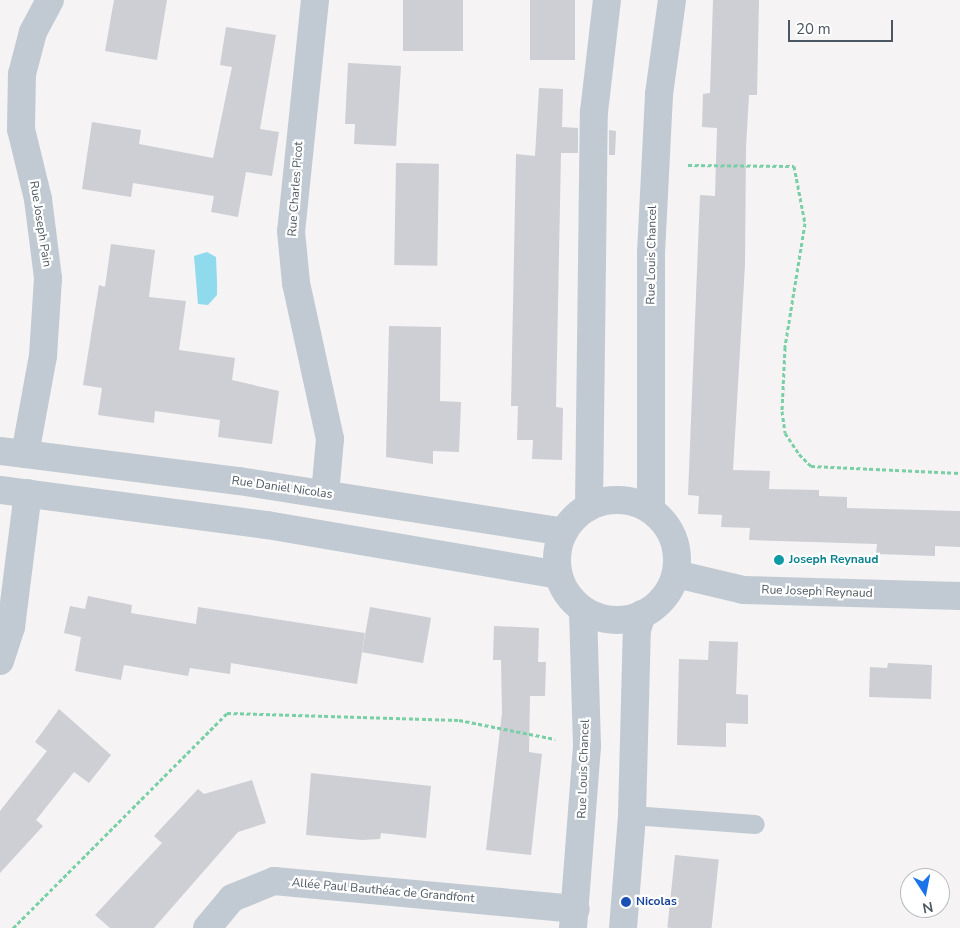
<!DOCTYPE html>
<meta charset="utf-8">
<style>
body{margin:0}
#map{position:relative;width:960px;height:928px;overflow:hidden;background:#f5f3f3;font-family:"Nunito Sans",sans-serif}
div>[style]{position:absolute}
.water>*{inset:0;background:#90daee}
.building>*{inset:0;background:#cdcfd5;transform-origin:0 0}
.path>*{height:3px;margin-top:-1.5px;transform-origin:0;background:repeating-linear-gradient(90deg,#7ad0a6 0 4px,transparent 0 6.5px)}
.service>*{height:19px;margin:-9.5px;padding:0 9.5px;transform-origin:9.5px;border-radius:9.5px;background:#c1cad2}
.minor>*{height:28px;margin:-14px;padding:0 14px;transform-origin:14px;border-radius:14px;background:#c1cad2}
.minor>.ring{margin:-14px;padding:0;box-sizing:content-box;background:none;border:28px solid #c1cad2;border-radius:50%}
.dots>*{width:14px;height:14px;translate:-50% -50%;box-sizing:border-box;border:2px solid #fff;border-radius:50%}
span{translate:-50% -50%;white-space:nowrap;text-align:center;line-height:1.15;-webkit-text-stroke:4.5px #fff;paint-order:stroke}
.street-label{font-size:12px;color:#4a5661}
.culture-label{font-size:12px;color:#0d838f;font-weight:700}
.left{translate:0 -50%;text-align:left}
.transit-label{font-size:12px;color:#164399;font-weight:700}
.north{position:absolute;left:900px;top:868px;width:50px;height:50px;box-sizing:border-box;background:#fff;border:1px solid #b7bbc0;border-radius:50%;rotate:169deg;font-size:14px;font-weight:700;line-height:20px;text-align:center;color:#4a5661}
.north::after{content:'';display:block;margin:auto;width:18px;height:22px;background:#1a73e8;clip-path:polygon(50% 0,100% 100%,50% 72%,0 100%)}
.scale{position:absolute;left:788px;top:20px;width:105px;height:22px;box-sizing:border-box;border:2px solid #4a5661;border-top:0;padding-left:6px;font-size:15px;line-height:18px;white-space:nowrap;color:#4a5661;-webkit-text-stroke:4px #fff;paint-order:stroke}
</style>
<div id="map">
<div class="water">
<i style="clip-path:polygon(207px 252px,216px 257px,217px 282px,217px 295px,208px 305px,198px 304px,194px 256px)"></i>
</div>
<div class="building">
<i style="clip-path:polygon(114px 0,167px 0,157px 60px,105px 51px)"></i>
<i style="left:403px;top:0;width:60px;height:51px"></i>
<i style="left:530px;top:0;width:45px;height:60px"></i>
<i style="clip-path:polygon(713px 0,759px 0,757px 95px,749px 95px,746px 147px,745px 265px,733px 470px,770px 471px,769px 489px,819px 490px,819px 496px,847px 497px,847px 508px,960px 511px,960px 547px,935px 546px,935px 556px,876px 554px,877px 544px,749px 540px,750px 528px,721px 527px,722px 515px,698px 514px,699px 496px,688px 495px,700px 195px,715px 196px,717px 128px,702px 127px,703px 94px,710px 93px)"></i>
<i style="clip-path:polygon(226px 27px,276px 35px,260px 129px,279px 132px,272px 176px,246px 172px,238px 217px,211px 212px,214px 196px,133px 183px,131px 197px,82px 189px,92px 122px,141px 130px,139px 144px,213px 158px,232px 67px,220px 65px)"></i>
<i style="clip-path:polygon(348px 63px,401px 66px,396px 146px,354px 144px,355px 124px,345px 124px)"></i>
<i style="clip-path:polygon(539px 88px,563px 89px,562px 127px,578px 128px,578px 153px,561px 153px,556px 407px,563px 408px,562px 460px,532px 459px,533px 440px,517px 440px,518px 406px,511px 406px,516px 154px,535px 156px)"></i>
<i style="clip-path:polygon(609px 130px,616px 131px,615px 155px,609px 155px)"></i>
<i style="left:396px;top:163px;width:43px;height:102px;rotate:1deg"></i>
<i style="clip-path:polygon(111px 244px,155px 250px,149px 297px,186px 301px,179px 350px,235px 358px,232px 380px,279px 391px,272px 444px,218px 437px,220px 420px,155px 411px,154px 423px,98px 415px,102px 388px,83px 385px,99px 285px,105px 287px)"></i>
<i style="clip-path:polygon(389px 326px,441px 327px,440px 401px,461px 402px,459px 452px,433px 451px,433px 464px,386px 457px)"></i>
<i style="clip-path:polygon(88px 596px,132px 605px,131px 613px,196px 624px,198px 607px,365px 633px,357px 684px,231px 663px,230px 674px,190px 668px,188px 676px,124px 665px,121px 680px,75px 671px,81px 637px,64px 633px,70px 606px,85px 609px)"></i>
<i style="left:370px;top:607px;width:62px;height:46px;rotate:10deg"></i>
<i style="clip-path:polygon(494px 626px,539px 628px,538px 662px,546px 662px,545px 696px,530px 696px,529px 752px,542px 754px,531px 855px,486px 850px,502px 713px,501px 660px,493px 660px)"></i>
<i style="clip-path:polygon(709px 641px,738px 642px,736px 694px,748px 695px,748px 724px,726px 723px,726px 747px,677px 745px,679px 659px,708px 660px)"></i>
<i style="clip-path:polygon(888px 663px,932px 665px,931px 699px,869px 697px,870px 667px,887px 668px)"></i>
<i style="clip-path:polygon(59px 709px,111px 755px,89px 783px,74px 772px,36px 820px,43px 826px,0 873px,0 811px,47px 751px,35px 742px)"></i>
<i style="clip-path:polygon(311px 773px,431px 786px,426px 838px,381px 833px,380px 839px,362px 840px,306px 835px)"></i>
<i style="clip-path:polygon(252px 780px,266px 823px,238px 832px,154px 928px,110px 928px,95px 915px,162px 843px,154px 836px,198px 789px,204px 794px)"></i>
<i style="left:675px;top:855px;width:44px;height:73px;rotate:6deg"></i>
</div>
<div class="path">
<i style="left:688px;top:165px;width:106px;rotate:0.5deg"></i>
<i style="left:794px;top:166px;width:58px;rotate:79.1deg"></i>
<i style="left:805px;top:223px;width:126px;rotate:99.2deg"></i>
<i style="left:785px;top:347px;width:64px;rotate:92.7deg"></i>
<i style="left:782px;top:411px;width:22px;rotate:82deg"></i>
<i style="left:785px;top:433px;width:25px;rotate:56deg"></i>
<i style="left:799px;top:454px;width:17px;rotate:45deg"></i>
<i style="left:811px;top:466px;width:149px;rotate:2.7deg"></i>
<i style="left:679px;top:524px;width:22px;rotate:68deg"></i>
<i style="left:13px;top:928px;width:303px;rotate:-45.1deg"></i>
<i style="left:227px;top:713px;width:232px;rotate:1.7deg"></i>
<i style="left:459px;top:720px;width:98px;rotate:11.2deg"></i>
</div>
<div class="service">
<i style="left:632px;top:815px;width:123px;rotate:4.2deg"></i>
</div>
<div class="minor">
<i style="left:315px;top:0;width:232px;rotate:95.9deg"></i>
<i style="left:291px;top:231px;width:52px;rotate:84.5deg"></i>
<i style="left:296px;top:283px;width:160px;rotate:77.7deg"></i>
<i style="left:330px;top:439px;width:55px;rotate:95.2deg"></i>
<i style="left:0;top:451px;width:241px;rotate:7.2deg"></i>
<i style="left:239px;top:481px;width:329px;rotate:8.9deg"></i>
<i style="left:25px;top:454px;width:100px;rotate:-79.6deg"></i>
<i style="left:43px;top:356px;width:78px;rotate:-86.3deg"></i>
<i style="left:48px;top:278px;width:80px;rotate:-97.2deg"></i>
<i style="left:38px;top:199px;width:72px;rotate:-103.7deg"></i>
<i style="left:21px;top:129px;width:55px;rotate:-89deg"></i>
<i style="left:22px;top:74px;width:43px;rotate:-75.3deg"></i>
<i style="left:33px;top:32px;width:36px;rotate:-62deg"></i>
<i style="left:0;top:490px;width:269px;rotate:7.5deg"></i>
<i style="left:267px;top:525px;width:295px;rotate:9.7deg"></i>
<i class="ring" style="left:557px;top:500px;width:92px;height:92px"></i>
<i style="left:589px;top:507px;width:395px;rotate:-89.3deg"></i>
<i style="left:594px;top:112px;width:113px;rotate:-83.4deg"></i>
<i style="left:651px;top:510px;width:257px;rotate:-90deg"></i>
<i style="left:651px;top:253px;width:159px;rotate:-87.1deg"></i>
<i style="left:659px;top:94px;width:95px;rotate:-82.1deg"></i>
<i style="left:676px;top:574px;width:69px;rotate:13.4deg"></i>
<i style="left:743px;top:590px;width:217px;rotate:1.6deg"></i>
<i style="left:0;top:661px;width:36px;rotate:-72deg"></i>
<i style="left:11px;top:627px;width:135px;rotate:-82.8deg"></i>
<i style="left:207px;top:928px;width:39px;rotate:-50deg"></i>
<i style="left:232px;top:898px;width:45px;rotate:-22deg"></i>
<i style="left:274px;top:881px;width:303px;rotate:5.3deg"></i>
<i style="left:573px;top:928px;width:183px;rotate:-85.6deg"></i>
<i style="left:587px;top:746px;width:136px;rotate:-91.7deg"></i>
<i style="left:623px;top:928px;width:113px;rotate:-85.4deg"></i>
<i style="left:632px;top:815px;width:185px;rotate:-88.5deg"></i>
<i style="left:637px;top:630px;width:17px;rotate:-73deg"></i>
</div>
<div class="dots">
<i style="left:779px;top:560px;background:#0f9aa8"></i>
<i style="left:626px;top:902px;background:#1a4fb4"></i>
</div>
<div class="street-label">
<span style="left:296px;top:189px;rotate:-86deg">Rue Charles Picot</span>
<span style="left:40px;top:224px;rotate:81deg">Rue Joseph Pain</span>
<span style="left:652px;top:255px;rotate:-89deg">Rue Louis Chancel</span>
<span style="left:282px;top:488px;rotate:8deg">Rue Daniel Nicolas</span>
<span style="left:817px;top:592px;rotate:2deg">Rue Joseph Reynaud</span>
<span style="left:584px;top:769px;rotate:-88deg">Rue Louis Chancel</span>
<span style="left:383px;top:891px;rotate:5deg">Allée Paul Bauthéac de Grandfont</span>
</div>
<div class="culture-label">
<span class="left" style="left:789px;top:560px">Joseph Reynaud</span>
</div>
<div class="transit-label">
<span class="left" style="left:636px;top:902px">Nicolas</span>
</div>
<div class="north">N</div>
<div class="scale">20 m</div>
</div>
